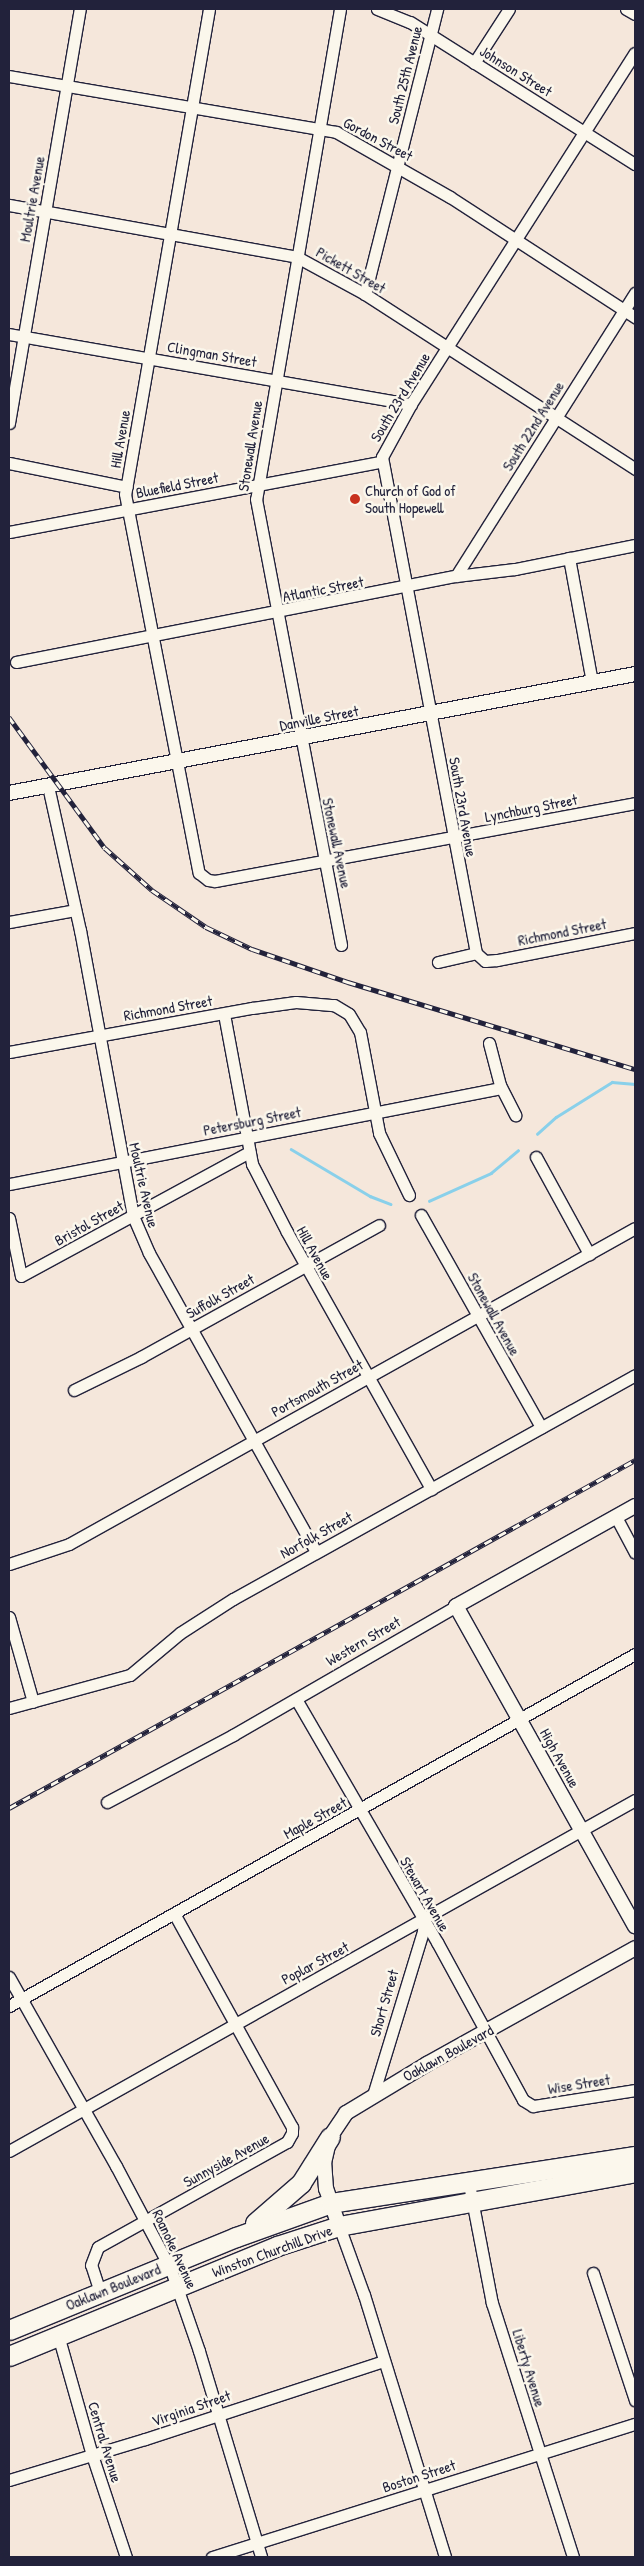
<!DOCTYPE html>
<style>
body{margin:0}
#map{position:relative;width:644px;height:2566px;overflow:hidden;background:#f5e7db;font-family:"Patrick Hand",sans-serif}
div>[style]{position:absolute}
.stream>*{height:2.5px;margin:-1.25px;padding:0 1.25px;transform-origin:1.25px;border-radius:1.25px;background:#89d0ea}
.roads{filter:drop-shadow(1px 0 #22223b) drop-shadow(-1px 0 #22223b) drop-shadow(0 1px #22223b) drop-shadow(0 -1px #22223b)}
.minor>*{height:11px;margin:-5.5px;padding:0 5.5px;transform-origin:5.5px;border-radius:5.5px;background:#fbf7ec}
.tertiary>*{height:14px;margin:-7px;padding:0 7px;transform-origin:7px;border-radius:7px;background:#fbf7ec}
.trunk>*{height:19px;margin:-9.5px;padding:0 9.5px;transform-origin:9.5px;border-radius:9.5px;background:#fbf7ec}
.rail>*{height:4.5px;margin-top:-2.25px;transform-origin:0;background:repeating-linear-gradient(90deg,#fbf7ec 0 8px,#22223b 0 16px);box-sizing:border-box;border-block:1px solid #22223b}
.dots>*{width:14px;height:14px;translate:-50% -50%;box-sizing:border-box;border:2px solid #fbf7ec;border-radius:50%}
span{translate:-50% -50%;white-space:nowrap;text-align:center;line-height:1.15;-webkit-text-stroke:5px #fbf7ec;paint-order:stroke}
.street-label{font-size:15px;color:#22223b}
.poi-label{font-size:15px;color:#22223b}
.left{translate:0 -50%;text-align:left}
.frame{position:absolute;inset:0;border:10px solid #22223b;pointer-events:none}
</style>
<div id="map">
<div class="stream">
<i style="left:537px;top:1134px;width:25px;rotate:-42deg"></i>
<i style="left:556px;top:1117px;width:66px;rotate:-32deg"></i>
<i style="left:612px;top:1082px;width:23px;rotate:5deg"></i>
<i style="left:291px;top:1149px;width:92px;rotate:30.7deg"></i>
<i style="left:370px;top:1196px;width:22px;rotate:21deg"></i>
<i style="left:429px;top:1201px;width:68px;rotate:-24.3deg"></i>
<i style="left:491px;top:1173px;width:35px;rotate:-40deg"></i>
</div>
<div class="roads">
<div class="minor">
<i style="left:209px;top:9px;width:492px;rotate:99.8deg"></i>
<i style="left:125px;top:494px;width:386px;rotate:79deg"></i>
<i style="left:199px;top:873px;width:11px;rotate:38deg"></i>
<i style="left:208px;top:880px;width:7px;rotate:8deg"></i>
<i style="left:215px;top:881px;width:427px;rotate:-10.5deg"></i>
<i style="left:340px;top:9px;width:497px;rotate:99.7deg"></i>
<i style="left:256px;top:499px;width:454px;rotate:79.2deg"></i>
<i style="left:377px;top:9px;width:35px;rotate:22deg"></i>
<i style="left:410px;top:22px;width:266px;rotate:32.3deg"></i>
<i style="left:626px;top:9px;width:10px;rotate:29deg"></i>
<i style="left:474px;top:63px;width:64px;rotate:-57.1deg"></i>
<i style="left:9px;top:76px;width:332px;rotate:9.7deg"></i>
<i style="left:336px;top:132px;width:131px;rotate:29.7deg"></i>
<i style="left:450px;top:197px;width:221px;rotate:33deg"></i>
<i style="left:9px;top:205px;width:293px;rotate:10.2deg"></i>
<i style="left:297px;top:257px;width:77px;rotate:28.6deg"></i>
<i style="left:365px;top:294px;width:322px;rotate:32.9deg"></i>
<i style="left:365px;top:294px;width:294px;rotate:-75.8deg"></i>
<i style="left:9px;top:334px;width:408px;rotate:9.9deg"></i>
<i style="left:9px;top:423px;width:420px;rotate:-80.3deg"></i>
<i style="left:9px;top:463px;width:120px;rotate:11.5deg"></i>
<i style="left:9px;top:532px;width:379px;rotate:-10.7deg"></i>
<i style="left:569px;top:558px;width:126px;rotate:79.5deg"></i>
<i style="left:456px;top:576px;width:335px;rotate:-57.7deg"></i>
<i style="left:16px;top:662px;width:448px;rotate:-11.1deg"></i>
<i style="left:456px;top:576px;width:59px;rotate:-6.8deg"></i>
<i style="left:515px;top:569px;width:122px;rotate:-11.3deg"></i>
<i style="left:48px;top:786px;width:148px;rotate:77.5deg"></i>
<i style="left:80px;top:930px;width:291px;rotate:79.5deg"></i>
<i style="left:133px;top:1216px;width:40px;rotate:66.6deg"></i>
<i style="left:149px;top:1253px;width:342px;rotate:60.8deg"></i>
<i style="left:9px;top:922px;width:67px;rotate:-10.3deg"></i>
<i style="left:476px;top:953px;width:505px;rotate:-100.73deg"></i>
<i style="left:382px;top:457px;width:60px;rotate:-61.3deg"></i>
<i style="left:411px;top:404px;width:416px;rotate:-57.5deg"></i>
<i style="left:438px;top:962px;width:39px;rotate:-13deg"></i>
<i style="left:476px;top:953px;width:12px;rotate:42deg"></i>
<i style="left:485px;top:961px;width:12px;rotate:-5deg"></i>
<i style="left:497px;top:960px;width:141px;rotate:-11.1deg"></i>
<i style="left:224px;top:1014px;width:153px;rotate:79.4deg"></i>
<i style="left:252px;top:1164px;width:76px;rotate:62.8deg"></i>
<i style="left:287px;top:1232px;width:295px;rotate:60.7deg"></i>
<i style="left:489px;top:1043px;width:43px;rotate:75.3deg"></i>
<i style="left:500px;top:1085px;width:34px;rotate:63deg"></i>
<i style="left:9px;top:1052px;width:247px;rotate:-10.3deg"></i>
<i style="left:252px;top:1008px;width:44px;rotate:-7.8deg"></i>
<i style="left:296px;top:1002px;width:38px;rotate:5deg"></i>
<i style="left:334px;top:1005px;width:17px;rotate:31deg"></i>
<i style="left:349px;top:1014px;width:21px;rotate:59deg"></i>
<i style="left:360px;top:1032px;width:103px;rotate:79.3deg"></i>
<i style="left:379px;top:1133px;width:69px;rotate:64.2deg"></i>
<i style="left:536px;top:1157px;width:111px;rotate:61.3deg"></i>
<i style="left:9px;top:1184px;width:501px;rotate:-11.04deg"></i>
<i style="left:421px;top:1215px;width:244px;rotate:60.5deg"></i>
<i style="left:9px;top:1218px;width:59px;rotate:78.3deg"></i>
<i style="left:21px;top:1276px;width:260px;rotate:-28.5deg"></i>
<i style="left:74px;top:1390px;width:75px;rotate:-26.2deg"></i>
<i style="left:141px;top:1357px;width:272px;rotate:-29deg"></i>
<i style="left:616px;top:1517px;width:40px;rotate:62deg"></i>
<i style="left:9px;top:1564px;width:63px;rotate:-18.4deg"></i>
<i style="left:69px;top:1544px;width:648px;rotate:-29.17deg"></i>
<i style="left:9px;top:1617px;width:88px;rotate:74.2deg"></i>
<i style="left:296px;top:1699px;width:281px;rotate:59.9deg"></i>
<i style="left:437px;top:1942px;width:180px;rotate:61.4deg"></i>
<i style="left:523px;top:2100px;width:12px;rotate:31deg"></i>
<i style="left:533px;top:2106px;width:103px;rotate:-8.9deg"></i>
<i style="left:9px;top:1708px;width:125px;rotate:-15.3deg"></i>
<i style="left:130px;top:1675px;width:65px;rotate:-40deg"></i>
<i style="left:180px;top:1633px;width:63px;rotate:-32.7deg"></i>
<i style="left:233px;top:1599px;width:460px;rotate:-29.1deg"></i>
<i style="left:107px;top:1802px;width:143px;rotate:-28deg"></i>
<i style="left:233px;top:1735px;width:258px;rotate:-30deg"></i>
<i style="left:9px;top:1977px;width:217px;rotate:60.5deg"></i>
<i style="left:116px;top:2166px;width:118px;rotate:62.1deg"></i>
<i style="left:171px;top:2270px;width:86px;rotate:70.9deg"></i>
<i style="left:199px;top:2351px;width:215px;rotate:73.2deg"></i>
<i style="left:9px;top:2006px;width:718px;rotate:-29.35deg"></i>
<i style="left:373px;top:2095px;width:171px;rotate:-73deg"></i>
<i style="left:423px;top:1931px;width:11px;rotate:-85deg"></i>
<i style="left:9px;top:2151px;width:718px;rotate:-29.28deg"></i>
<i style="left:469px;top:2184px;width:121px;rotate:79.1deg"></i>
<i style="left:492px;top:2303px;width:267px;rotate:72.3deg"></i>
<i style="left:339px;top:2226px;width:73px;rotate:70.1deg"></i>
<i style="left:364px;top:2295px;width:274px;rotate:72.8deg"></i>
<i style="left:593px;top:2273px;width:134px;rotate:71.7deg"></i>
<i style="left:100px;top:2292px;width:28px;rotate:-108deg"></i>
<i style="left:91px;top:2265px;width:19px;rotate:-69deg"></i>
<i style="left:98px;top:2247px;width:216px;rotate:-29.1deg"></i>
<i style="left:287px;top:2142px;width:10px;rotate:-61deg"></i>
<i style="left:292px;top:2133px;width:6px;rotate:-90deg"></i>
<i style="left:292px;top:2127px;width:244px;rotate:-118.9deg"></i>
<i style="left:58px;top:2335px;width:125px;rotate:74.2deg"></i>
<i style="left:92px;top:2455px;width:108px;rotate:71.6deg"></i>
<i style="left:9px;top:2480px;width:142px;rotate:-16.8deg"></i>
<i style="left:145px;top:2439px;width:250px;rotate:-18.1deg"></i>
<i style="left:212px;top:2557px;width:443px;rotate:-17.5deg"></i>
</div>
<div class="tertiary">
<i style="left:9px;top:793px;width:637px;rotate:-10.76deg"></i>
<i style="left:635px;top:1506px;width:205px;rotate:150.8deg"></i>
<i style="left:456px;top:1606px;width:367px;rotate:60.8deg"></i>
<i style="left:339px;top:2226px;width:39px;rotate:-109deg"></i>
<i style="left:326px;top:2189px;width:26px;rotate:-94deg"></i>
<i style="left:324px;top:2163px;width:27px;rotate:-77deg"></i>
<i style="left:330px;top:2137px;width:29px;rotate:-56deg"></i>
<i style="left:346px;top:2113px;width:95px;rotate:-31.2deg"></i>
<i style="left:427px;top:2064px;width:238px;rotate:-29.1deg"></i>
</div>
<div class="trunk">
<i style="left:255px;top:2223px;width:61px;rotate:-41deg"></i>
<i style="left:301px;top:2183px;width:54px;rotate:-57.8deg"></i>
<i style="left:9px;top:2330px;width:245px;rotate:-22.3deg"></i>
<i style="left:236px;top:2237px;width:101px;rotate:-19.7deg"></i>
<i style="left:331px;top:2203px;width:308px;rotate:-8.8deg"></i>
<i style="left:9px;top:2356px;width:290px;rotate:-22.3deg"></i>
<i style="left:277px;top:2246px;width:65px;rotate:-17.9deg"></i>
<i style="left:339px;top:2226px;width:301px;rotate:-10.3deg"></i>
</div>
</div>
<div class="rail">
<i style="left:9px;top:717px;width:162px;rotate:53.8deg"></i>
<i style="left:105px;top:848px;width:63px;rotate:41.8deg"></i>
<i style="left:152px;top:890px;width:65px;rotate:34.4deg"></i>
<i style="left:206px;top:927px;width:51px;rotate:25.6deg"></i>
<i style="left:252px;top:949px;width:102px;rotate:19deg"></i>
<i style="left:348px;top:982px;width:300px;rotate:16.9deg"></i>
<i style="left:9px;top:1808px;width:716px;rotate:-29.07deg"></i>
</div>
<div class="dots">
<i style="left:355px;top:499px;background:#c8321e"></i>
</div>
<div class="street-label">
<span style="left:516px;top:71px;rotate:32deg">Johnson Street</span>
<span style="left:405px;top:75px;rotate:-76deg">South 25th Avenue</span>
<span style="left:378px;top:139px;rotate:28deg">Gordon Street</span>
<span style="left:32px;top:199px;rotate:-80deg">Moultrie Avenue</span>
<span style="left:351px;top:270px;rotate:30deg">Pickett Street</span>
<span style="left:212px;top:354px;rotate:10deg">Clingman Street</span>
<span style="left:400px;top:397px;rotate:-59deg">South 23rd Avenue</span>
<span style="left:533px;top:426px;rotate:-58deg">South 22nd Avenue</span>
<span style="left:120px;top:439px;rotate:-80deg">Hill Avenue</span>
<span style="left:250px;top:446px;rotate:-81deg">Stonewall Avenue</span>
<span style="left:177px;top:485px;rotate:-11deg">Bluefield Street</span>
<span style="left:323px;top:589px;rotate:-11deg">Atlantic Street</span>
<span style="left:319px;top:718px;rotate:-11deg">Danville Street</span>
<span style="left:463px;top:807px;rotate:80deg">South 23rd Avenue</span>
<span style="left:531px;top:808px;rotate:-11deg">Lynchburg Street</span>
<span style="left:337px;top:843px;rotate:78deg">Stonewall Avenue</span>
<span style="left:562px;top:932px;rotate:-11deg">Richmond Street</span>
<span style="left:168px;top:1008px;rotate:-10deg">Richmond Street</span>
<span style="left:252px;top:1121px;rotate:-11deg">Petersburg Street</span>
<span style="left:144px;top:1185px;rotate:77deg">Moultrie Avenue</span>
<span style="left:89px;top:1223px;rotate:-29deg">Bristol Street</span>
<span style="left:315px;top:1253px;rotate:61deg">Hill Avenue</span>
<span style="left:220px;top:1296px;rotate:-29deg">Suffolk Street</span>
<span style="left:494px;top:1314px;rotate:61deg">Stonewall Avenue</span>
<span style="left:317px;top:1388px;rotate:-29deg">Portsmouth Street</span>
<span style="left:316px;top:1535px;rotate:-29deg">Norfolk Street</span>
<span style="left:363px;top:1641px;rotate:-30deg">Western Street</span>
<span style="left:560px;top:1758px;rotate:61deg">High Avenue</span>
<span style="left:315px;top:1818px;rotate:-29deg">Maple Street</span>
<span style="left:425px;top:1894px;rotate:60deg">Stewart Avenue</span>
<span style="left:315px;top:1963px;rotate:-28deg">Poplar Street</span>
<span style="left:384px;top:2003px;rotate:-74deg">Short Street</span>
<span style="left:448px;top:2053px;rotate:-29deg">Oaklawn Boulevard</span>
<span style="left:579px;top:2084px;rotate:-9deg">Wise Street</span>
<span style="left:226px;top:2160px;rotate:-29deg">Sunnyside Avenue</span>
<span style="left:175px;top:2249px;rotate:65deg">Roanoke Avenue</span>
<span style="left:272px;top:2251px;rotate:-20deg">Winston Churchill Drive</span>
<span style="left:113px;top:2287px;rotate:-22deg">Oaklawn Boulevard</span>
<span style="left:529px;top:2368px;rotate:73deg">Liberty Avenue</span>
<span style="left:191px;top:2408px;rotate:-19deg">Virginia Street</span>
<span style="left:105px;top:2442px;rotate:73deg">Central Avenue</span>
<span style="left:419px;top:2476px;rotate:-18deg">Boston Street</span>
</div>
<div class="poi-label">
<span class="left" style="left:365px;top:499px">Church of God of<br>South Hopewell</span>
</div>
<div class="frame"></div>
</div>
